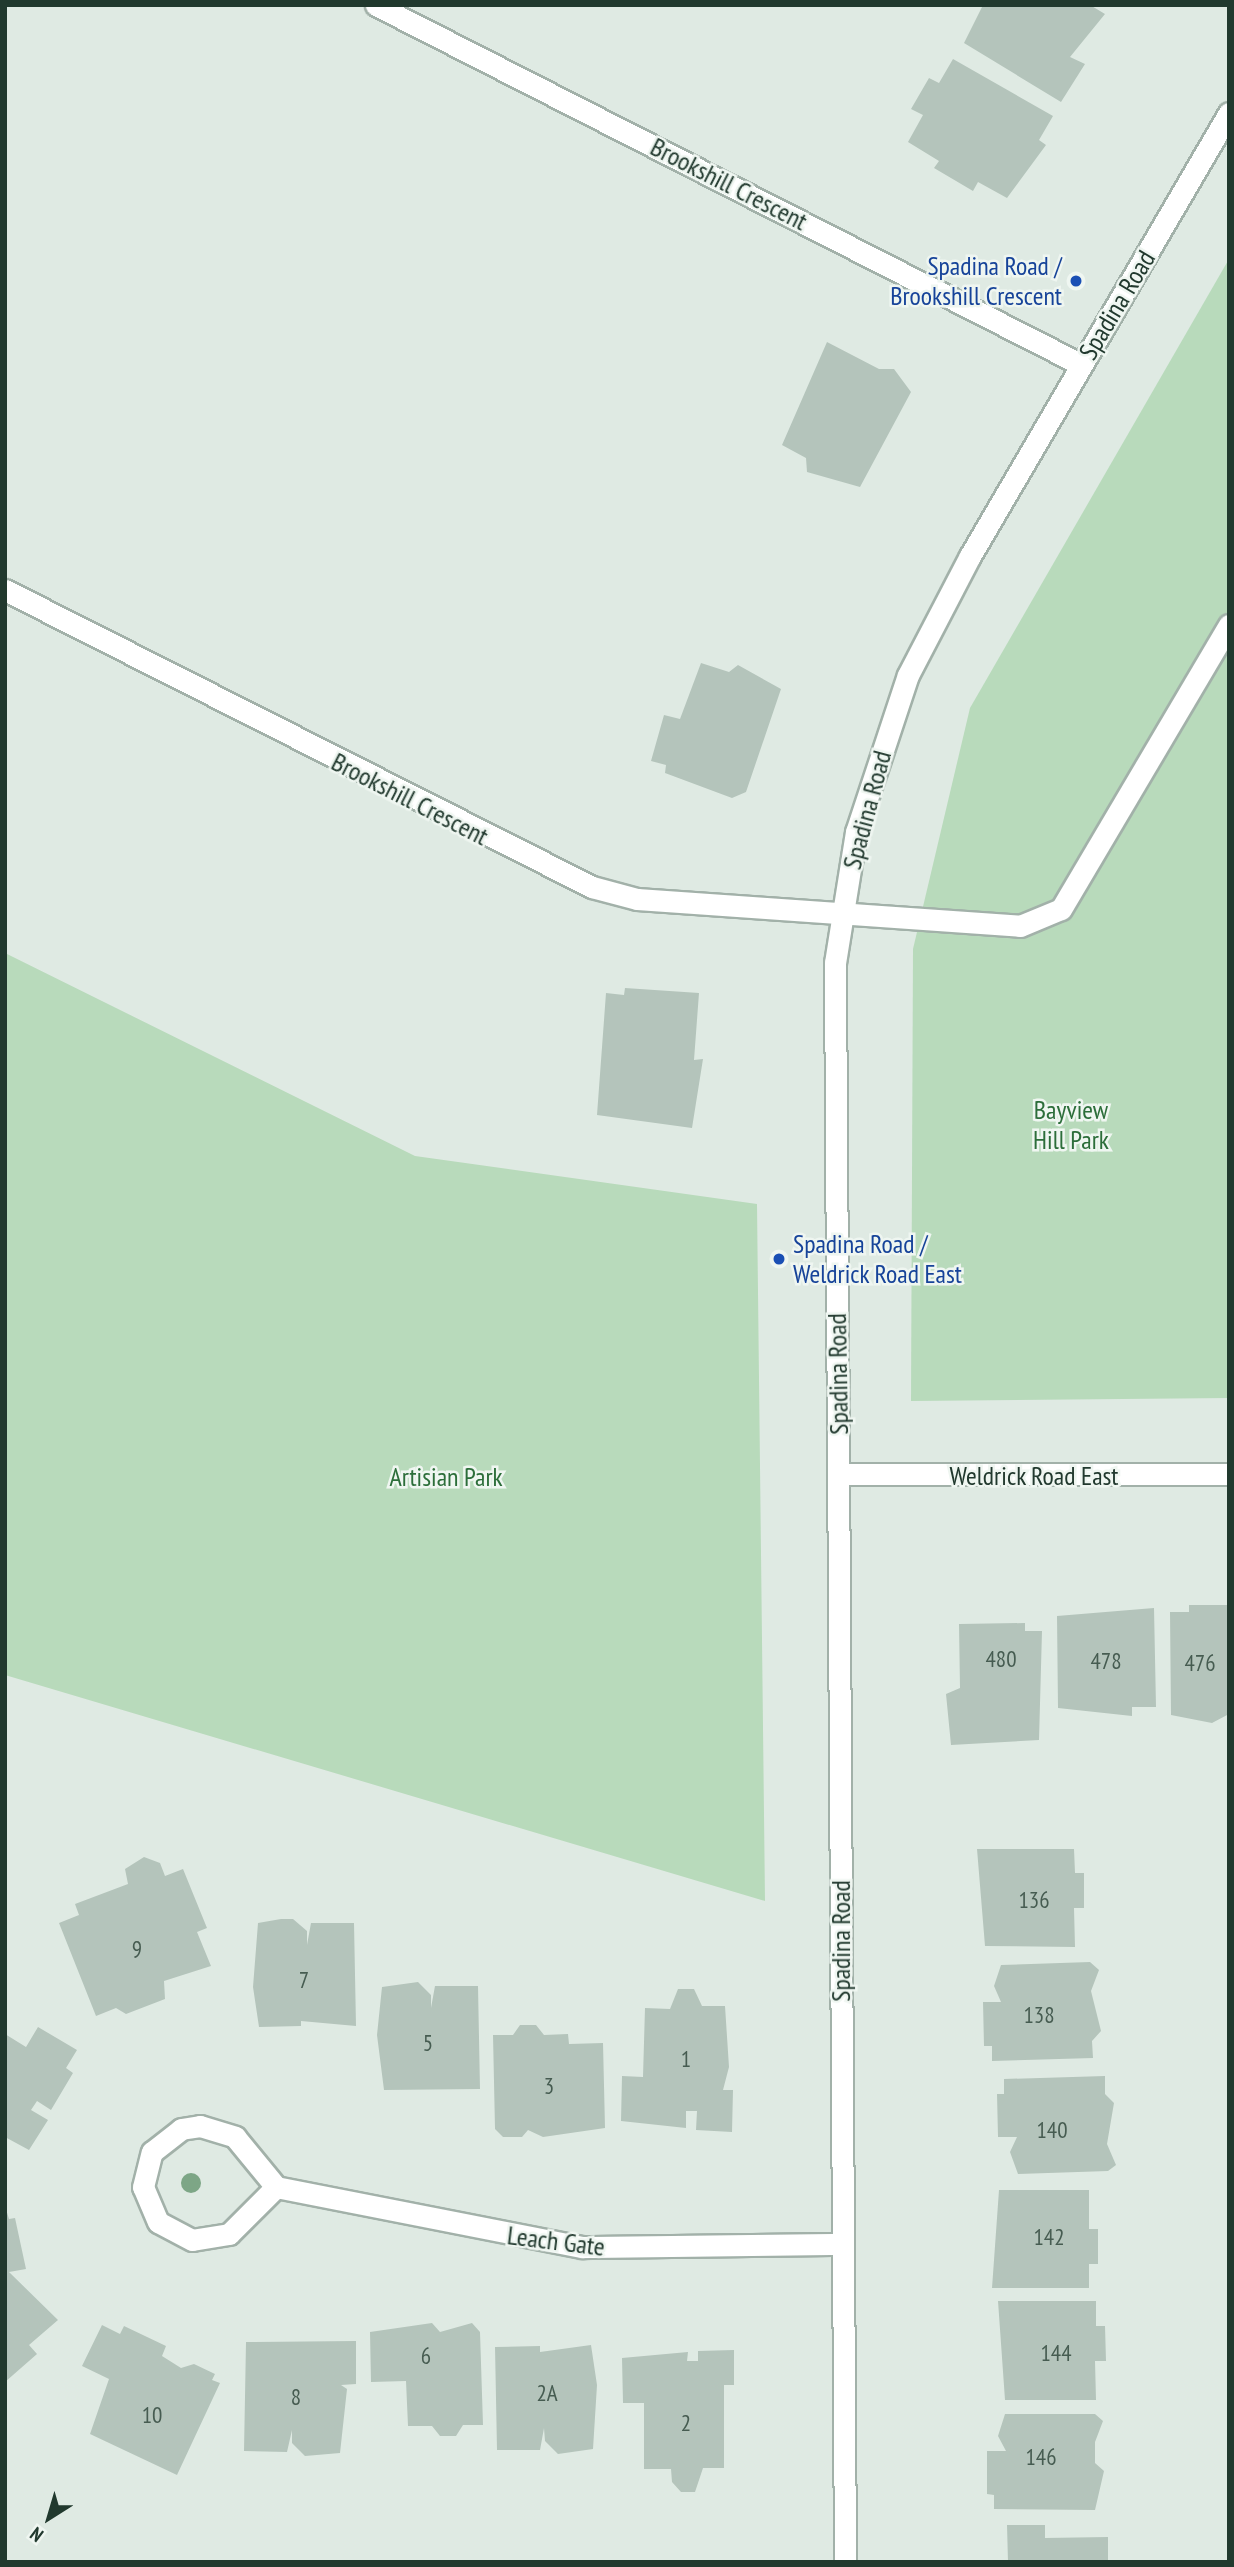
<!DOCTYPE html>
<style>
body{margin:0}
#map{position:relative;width:1234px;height:2567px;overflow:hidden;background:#dfeae3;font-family:"PT Sans Narrow",sans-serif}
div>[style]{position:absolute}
.green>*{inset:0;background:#b8dabb}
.building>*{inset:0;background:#b4c4bb}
.roads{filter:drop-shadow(2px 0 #a2b1a9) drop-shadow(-2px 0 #a2b1a9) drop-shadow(0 2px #a2b1a9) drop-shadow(0 -2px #a2b1a9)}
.minor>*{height:21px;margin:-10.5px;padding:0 10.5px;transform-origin:10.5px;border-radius:10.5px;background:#fff}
.trees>*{width:20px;height:20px;margin:-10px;border-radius:50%;background:#7da686}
.dots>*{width:19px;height:19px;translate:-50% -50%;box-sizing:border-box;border:4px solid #eff6f1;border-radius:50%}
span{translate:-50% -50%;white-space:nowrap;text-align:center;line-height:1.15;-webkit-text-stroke:5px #eff6f1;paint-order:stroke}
.number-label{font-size:23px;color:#465c51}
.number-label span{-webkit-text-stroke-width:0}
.street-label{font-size:26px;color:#21392e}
.transit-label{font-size:26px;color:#164399}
.right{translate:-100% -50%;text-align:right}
.left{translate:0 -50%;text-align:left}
.park-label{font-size:26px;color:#2c6e3a}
.frame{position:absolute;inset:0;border:7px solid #21392e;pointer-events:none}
.north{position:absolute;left:14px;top:2483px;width:70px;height:70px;-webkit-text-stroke:5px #eff6f1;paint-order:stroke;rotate:217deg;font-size:19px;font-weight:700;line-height:28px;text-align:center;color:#21392e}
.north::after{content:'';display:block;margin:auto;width:24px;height:32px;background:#21392e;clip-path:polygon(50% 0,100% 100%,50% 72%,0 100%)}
</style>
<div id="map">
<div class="green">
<i style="clip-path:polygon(1229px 259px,1229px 1398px,911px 1401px,913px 949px,970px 708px)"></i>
<i style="clip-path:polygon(5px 953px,415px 1156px,757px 1204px,765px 1901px,5px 1675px)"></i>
</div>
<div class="building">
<i style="clip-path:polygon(983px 5px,1090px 5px,1105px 14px,1070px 57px,1085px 64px,1061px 102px,964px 43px)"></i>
<i style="clip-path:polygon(953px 59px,1053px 116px,1039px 140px,1046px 145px,1007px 198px,978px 182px,973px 191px,934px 168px,939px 161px,908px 142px,923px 115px,911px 109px,929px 78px,939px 83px)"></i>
<i style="clip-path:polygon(827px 342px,879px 369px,894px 369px,911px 392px,860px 487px,807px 472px,806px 458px,782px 445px)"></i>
<i style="clip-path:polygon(701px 663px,729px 672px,738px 665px,781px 689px,746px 792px,732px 798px,665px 773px,666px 765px,651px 761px,664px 715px,680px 719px)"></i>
<i style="clip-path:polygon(625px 988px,699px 993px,694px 1060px,703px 1059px,692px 1128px,597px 1115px,606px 993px,624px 995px)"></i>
<i style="clip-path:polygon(1189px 1605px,1229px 1605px,1229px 1714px,1212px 1723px,1171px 1715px,1170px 1612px,1189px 1612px)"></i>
<i style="clip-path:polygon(1154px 1608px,1156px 1707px,1132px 1707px,1132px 1716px,1058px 1708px,1057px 1616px)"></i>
<i style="clip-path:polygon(1025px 1623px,1025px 1631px,1042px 1631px,1039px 1740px,951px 1745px,946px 1694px,960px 1688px,959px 1624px)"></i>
<i style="clip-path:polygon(977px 1849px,1074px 1849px,1075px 1873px,1084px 1873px,1084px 1908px,1074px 1908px,1075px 1947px,985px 1946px)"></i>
<i style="clip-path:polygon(144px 1857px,160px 1863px,165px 1876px,183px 1869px,207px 1928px,197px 1932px,211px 1966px,164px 1981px,165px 1999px,126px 2014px,116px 2008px,96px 2016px,59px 1923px,79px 1915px,75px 1904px,128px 1884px,125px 1869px)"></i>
<i style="clip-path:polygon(281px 1919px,293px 1919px,307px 1931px,307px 1945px,311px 1923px,354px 1923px,356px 2026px,301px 2021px,301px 2026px,259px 2027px,253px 1987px,258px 1923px)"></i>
<i style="clip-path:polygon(1090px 1962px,1099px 1970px,1091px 1991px,1101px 2031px,1092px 2041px,1093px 2058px,992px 2061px,992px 2046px,984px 2046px,983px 2002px,1001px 2002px,994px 1986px,1001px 1965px)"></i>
<i style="clip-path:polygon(418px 1982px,431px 1995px,431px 2008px,435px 1986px,478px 1986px,480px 2089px,384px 2090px,377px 2035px,382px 1987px)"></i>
<i style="clip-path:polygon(678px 1989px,694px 1989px,702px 2006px,725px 2006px,729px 2067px,723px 2090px,733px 2090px,732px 2132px,696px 2130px,697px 2111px,686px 2111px,686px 2128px,621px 2121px,622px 2076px,643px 2077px,645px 2008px,670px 2009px)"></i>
<i style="clip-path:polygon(520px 2025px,536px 2025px,544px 2035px,568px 2034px,569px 2044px,603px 2043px,605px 2128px,543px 2137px,528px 2130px,522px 2137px,503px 2137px,495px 2129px,493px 2035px,513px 2035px)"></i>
<i style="clip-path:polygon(38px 2027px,77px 2050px,66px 2068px,73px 2073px,51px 2110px,37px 2101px,31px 2110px,48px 2120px,29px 2150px,5px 2137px,5px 2034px,26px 2047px)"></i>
<i style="clip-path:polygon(1105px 2076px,1105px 2094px,1114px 2103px,1107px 2144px,1116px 2165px,1108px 2171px,1018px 2174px,1010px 2152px,1017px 2137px,998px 2137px,997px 2094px,1004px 2094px,1004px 2079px)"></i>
<i style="clip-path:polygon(999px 2190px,1089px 2190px,1089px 2229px,1098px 2229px,1098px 2264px,1089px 2264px,1089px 2288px,992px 2288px)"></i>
<i style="clip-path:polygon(5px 2206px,9px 2219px,15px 2218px,26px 2269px,9px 2272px,58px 2320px,29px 2345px,37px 2354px,5px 2382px)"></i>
<i style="clip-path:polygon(998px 2301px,1096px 2301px,1096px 2326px,1105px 2326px,1106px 2361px,1095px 2361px,1096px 2400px,1005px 2400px)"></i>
<i style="clip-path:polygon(432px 2323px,440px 2332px,472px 2323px,480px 2332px,483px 2425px,463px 2425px,456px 2436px,440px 2436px,432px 2426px,408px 2426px,406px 2381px,371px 2382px,370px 2332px)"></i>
<i style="clip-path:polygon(102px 2325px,120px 2334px,124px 2326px,166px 2346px,162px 2356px,181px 2368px,194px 2364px,215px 2374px,212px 2380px,220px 2383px,177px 2475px,90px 2434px,109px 2379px,82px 2366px)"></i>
<i style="clip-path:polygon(356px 2341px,356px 2384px,341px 2385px,347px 2389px,340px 2453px,305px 2456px,292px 2443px,292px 2430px,287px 2452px,244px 2451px,246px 2342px)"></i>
<i style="clip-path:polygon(591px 2345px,597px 2385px,593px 2449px,558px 2454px,545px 2441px,544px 2428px,540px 2450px,497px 2450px,495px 2347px,540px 2346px,540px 2352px)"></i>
<i style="clip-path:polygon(734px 2350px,734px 2385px,724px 2385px,724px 2468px,703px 2468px,695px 2492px,681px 2492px,672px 2482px,671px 2469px,644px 2469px,644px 2403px,623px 2403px,622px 2358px,688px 2352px,687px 2361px,698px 2361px,698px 2351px)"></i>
<i style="clip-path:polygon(1005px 2414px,1095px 2414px,1103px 2421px,1095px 2442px,1095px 2463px,1104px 2471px,1095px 2510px,994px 2509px,994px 2495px,987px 2494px,987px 2451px,1006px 2451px,998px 2436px)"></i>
<i style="clip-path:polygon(1007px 2525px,1045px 2525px,1045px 2538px,1108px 2537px,1108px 2562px,1008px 2562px)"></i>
</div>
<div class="roads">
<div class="minor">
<i style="left:376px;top:5px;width:790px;rotate:27.02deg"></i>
<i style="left:5px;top:590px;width:658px;rotate:26.84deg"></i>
<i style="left:592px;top:887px;width:47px;rotate:14.9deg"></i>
<i style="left:637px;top:899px;width:384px;rotate:4deg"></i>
<i style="left:1020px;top:926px;width:44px;rotate:-22.5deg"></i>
<i style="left:1061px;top:909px;width:330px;rotate:-59.4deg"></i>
<i style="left:840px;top:1474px;width:389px"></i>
<i style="left:200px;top:2126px;width:37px;rotate:17deg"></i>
<i style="left:235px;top:2137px;width:65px;rotate:50.6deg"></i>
<i style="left:276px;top:2187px;width:66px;rotate:135deg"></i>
<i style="left:229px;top:2234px;width:37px;rotate:171deg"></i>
<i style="left:192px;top:2240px;width:38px;rotate:-152deg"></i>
<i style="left:158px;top:2222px;width:38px;rotate:-113deg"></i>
<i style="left:143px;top:2187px;width:36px;rotate:-76deg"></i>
<i style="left:152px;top:2152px;width:37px;rotate:-38deg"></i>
<i style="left:181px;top:2129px;width:19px;rotate:-9deg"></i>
<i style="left:276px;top:2187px;width:312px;rotate:11.1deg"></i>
<i style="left:582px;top:2247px;width:259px;rotate:-0.7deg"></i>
<i style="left:845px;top:2562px;width:1599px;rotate:-90.36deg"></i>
<i style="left:835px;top:963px;width:133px;rotate:-80.9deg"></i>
<i style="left:856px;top:832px;width:165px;rotate:-71.7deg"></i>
<i style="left:908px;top:675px;width:134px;rotate:-62.5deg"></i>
<i style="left:970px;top:556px;width:513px;rotate:-59.69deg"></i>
</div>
</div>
<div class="trees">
<i style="left:191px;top:2183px"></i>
</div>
<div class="dots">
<i style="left:1076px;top:281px;background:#1a4fb4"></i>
<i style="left:779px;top:1259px;background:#1a4fb4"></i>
</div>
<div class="number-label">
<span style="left:1001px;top:1659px">480</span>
<span style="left:1106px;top:1661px">478</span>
<span style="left:1200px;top:1663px">476</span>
<span style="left:1034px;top:1900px">136</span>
<span style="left:137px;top:1949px">9</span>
<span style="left:304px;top:1980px">7</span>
<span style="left:1039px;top:2015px">138</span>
<span style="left:428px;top:2043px">5</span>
<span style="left:686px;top:2059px">1</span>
<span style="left:549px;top:2086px">3</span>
<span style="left:1052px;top:2130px">140</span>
<span style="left:1049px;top:2237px">142</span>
<span style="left:1056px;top:2353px">144</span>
<span style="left:426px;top:2356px">6</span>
<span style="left:547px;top:2393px">2A</span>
<span style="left:296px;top:2397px">8</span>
<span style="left:152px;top:2415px">10</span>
<span style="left:686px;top:2423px">2</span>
<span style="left:1041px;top:2457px">146</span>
</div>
<div class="street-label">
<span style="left:729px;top:184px;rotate:27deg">Brookshill Crescent</span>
<span style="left:1117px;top:305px;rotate:-59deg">Spadina Road</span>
<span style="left:410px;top:799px;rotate:27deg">Brookshill Crescent</span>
<span style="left:867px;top:810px;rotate:-75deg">Spadina Road</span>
<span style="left:838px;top:1374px;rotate:-91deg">Spadina Road</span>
<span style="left:1034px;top:1476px">Weldrick Road East</span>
<span style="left:841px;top:1941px;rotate:-90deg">Spadina Road</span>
<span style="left:556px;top:2241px;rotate:7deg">Leach Gate</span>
</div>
<div class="transit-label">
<span class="right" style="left:1062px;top:281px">Spadina Road /<br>Brookshill Crescent</span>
<span class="left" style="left:793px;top:1259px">Spadina Road /<br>Weldrick Road East</span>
</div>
<div class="park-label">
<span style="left:1071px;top:1125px">Bayview<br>Hill Park</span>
<span style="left:446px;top:1477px">Artisian Park</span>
</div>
<div class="frame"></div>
<div class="north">N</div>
</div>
